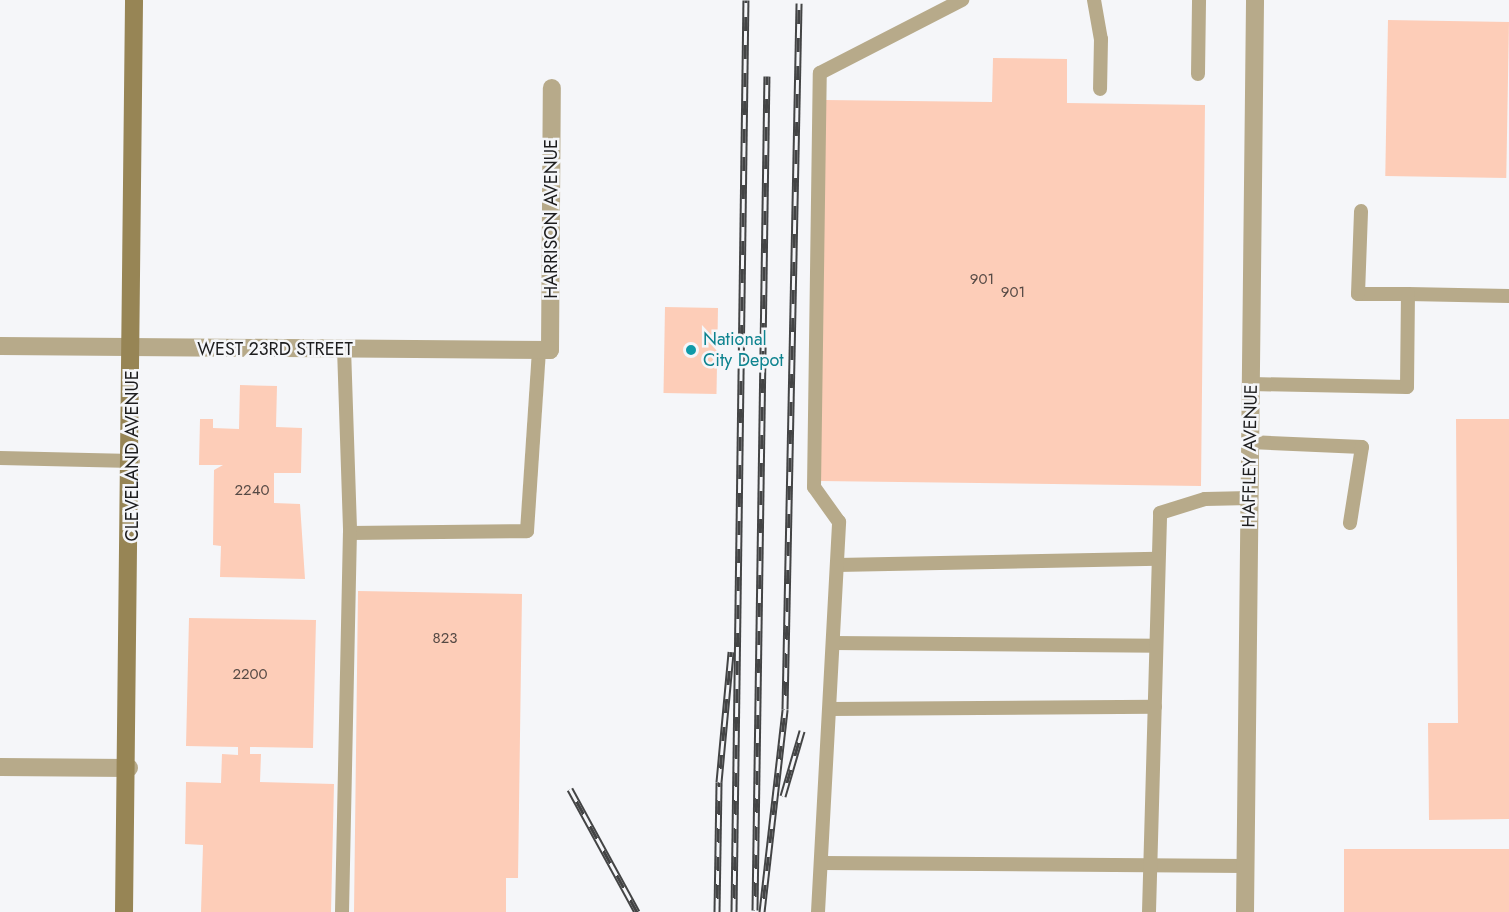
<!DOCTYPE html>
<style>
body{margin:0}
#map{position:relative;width:1509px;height:912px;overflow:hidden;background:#f5f6f9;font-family:Jost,sans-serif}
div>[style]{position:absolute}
.building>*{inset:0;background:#fdcdb8;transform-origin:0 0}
.service>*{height:14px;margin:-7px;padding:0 7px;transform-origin:7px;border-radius:7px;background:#b7aa8a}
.minor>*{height:18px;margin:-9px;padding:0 9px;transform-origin:9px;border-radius:9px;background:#b7aa8a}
.tertiary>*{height:18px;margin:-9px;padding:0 9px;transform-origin:9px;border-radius:9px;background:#b7aa8a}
.secondary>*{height:18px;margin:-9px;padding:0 9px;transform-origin:9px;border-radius:9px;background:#978555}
.rail>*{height:7px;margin-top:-3.5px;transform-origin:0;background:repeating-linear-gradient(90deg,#f5f6f9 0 14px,#434445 0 28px);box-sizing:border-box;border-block:2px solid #434445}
.dots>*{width:16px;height:16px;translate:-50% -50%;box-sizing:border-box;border:3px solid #f5f6f9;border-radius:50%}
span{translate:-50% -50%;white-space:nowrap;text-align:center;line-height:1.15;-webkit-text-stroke:5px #f5f6f9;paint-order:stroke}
.number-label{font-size:15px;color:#554944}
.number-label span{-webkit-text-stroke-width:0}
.street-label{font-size:18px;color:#1d1d1e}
.culture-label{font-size:18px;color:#0d838f}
.left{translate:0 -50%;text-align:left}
</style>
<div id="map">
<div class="building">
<i style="left:1388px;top:20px;width:121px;height:156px;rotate:1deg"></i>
<i style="clip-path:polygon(993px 58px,1067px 59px,1067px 103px,1205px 105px,1201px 486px,820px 481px,825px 100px,992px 102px)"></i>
<i style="left:665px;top:307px;width:53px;height:86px;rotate:1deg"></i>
<i style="clip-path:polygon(240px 385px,277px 386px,276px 427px,302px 428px,301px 473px,274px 473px,274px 503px,300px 504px,305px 579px,220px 577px,221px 546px,213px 545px,214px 470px,223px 465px,199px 465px,200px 419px,213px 419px,213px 428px,239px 429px)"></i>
<i style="clip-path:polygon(1456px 419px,1509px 419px,1509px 819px,1429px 820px,1428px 723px,1458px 723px)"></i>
<i style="clip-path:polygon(358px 591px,522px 594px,518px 878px,506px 878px,506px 912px,354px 912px)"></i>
<i style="clip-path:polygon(189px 618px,316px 620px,313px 748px,250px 747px,250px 754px,261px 754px,260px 782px,334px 784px,331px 912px,201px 912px,203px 845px,185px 844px,186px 782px,221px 783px,222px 754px,238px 755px,238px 747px,186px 746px)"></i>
<i style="left:1344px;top:849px;width:165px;height:63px"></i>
</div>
<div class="service">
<i style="left:1094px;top:0;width:40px;rotate:80deg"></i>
<i style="left:1101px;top:39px;width:50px;rotate:91.1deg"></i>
<i style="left:1198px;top:74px;width:74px;rotate:-89.2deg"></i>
<i style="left:1408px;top:294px;width:101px;rotate:1.1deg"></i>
<i style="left:344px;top:348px;width:185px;rotate:88.1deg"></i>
<i style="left:350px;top:533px;width:177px;rotate:-0.6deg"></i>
<i style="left:527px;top:531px;width:181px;rotate:-86.2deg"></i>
<i style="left:1251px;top:384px;width:156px;rotate:1.1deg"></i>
<i style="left:1407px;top:387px;width:93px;rotate:-89.4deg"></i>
<i style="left:1408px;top:294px;width:50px;rotate:180deg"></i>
<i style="left:1358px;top:294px;width:83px;rotate:-87.9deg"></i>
<i style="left:1250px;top:442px;width:112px;rotate:2.6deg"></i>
<i style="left:1362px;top:447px;width:77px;rotate:99deg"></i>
<i style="left:0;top:458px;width:133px;rotate:1.3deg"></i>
<i style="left:837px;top:565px;width:321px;rotate:-1.1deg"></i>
<i style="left:833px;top:643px;width:323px;rotate:0.5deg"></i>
<i style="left:830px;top:709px;width:325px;rotate:-0.4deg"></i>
<i style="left:823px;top:863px;width:422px;rotate:0.4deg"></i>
<i style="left:342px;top:912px;width:379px;rotate:-88.8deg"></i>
<i style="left:818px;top:912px;width:391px;rotate:-86.9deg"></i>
<i style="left:839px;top:522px;width:43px;rotate:-125.5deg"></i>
<i style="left:814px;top:487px;width:414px;rotate:-89.2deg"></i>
<i style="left:820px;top:73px;width:160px;rotate:-27.2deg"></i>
<i style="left:1149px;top:912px;width:399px;rotate:-88.4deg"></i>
<i style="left:1160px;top:513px;width:47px;rotate:-17.3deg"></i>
<i style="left:1205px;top:499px;width:45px;rotate:-1.3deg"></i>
</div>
<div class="minor">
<i style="left:550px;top:350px;width:262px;rotate:-89.6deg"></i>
<i style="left:0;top:767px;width:129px;rotate:0.4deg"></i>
<i style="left:1245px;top:912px;width:912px;rotate:-89.37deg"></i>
</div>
<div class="tertiary">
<i style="left:0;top:346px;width:550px;rotate:0.42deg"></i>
</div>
<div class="secondary">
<i style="left:124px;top:912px;width:912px;rotate:-89.37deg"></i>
</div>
<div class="rail">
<i style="left:570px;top:789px;width:140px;rotate:61.4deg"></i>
<i style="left:783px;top:796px;width:68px;rotate:-73.7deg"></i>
<i style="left:755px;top:910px;width:834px;rotate:-89.18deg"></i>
<i style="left:717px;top:912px;width:130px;rotate:-89.1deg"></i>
<i style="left:719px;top:782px;width:131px;rotate:-84.7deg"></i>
<i style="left:734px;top:912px;width:912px;rotate:-89.25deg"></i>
<i style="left:762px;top:912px;width:204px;rotate:-83.5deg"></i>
<i style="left:785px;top:709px;width:706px;rotate:-88.86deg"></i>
</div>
<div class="dots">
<i style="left:691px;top:350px;background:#0f9aa8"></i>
</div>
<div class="number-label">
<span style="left:982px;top:280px">901</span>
<span style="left:1013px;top:293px">901</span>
<span style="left:252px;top:491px">2240</span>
<span style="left:445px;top:639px">823</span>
<span style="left:250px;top:675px">2200</span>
</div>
<div class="street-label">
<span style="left:551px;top:219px;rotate:-90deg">HARRISON AVENUE</span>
<span style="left:275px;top:349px">WEST 23RD STREET</span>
<span style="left:132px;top:456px;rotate:-90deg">CLEVELAND AVENUE</span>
<span style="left:1250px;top:456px;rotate:-89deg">HAFFLEY AVENUE</span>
</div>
<div class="culture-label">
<span class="left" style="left:703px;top:350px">National<br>City Depot</span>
</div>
</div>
